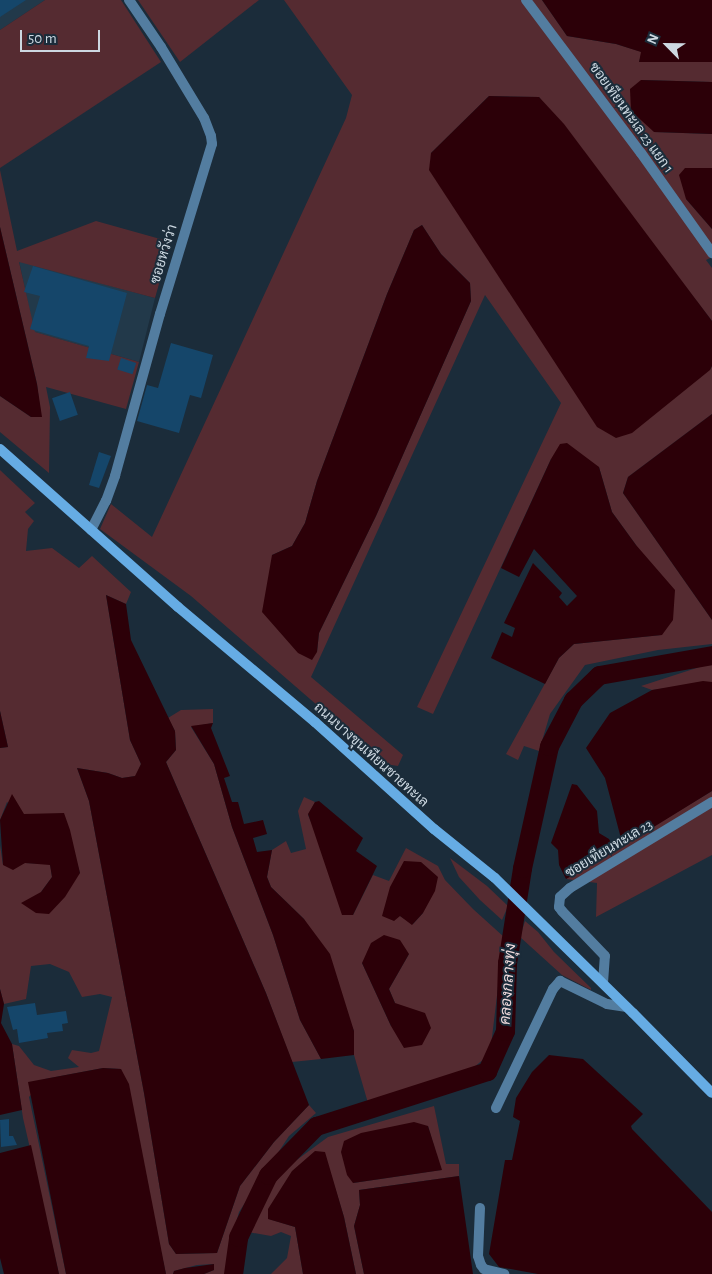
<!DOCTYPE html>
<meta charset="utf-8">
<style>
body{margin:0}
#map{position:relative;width:712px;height:1274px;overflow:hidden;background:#1b2c3a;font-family:"Alegreya Sans",Sarabun,sans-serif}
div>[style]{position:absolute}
.built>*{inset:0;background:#22394a}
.green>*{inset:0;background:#552b31}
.water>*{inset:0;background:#2c0008}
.river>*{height:19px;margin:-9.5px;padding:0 9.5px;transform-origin:9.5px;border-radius:9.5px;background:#2c0008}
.building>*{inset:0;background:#15466a;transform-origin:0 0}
.street>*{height:10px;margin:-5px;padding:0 5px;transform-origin:5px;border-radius:5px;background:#537da0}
.secondary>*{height:10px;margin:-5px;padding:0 5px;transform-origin:5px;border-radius:5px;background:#66ace4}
span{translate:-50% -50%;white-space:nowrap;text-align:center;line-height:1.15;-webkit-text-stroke:4px #1b2c3a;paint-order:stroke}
.street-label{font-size:14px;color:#cdd8e1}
.water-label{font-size:15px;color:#f2dbdd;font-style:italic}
.north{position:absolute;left:642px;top:20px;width:50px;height:50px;-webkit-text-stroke:4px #1b2c3a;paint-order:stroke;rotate:293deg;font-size:14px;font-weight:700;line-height:20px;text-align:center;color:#cdd8e1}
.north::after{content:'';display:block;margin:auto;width:18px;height:22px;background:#cdd8e1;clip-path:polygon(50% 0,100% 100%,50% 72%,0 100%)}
.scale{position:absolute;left:20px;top:30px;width:80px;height:22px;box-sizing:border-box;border:2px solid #cdd8e1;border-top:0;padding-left:6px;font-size:15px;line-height:18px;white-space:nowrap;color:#cdd8e1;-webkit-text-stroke:4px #1b2c3a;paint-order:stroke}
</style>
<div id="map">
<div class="built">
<i style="clip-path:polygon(0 0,45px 0,0 30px)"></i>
<i style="clip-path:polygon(19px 261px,155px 298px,139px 362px,34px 332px)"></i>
</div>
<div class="green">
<i style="clip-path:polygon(45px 0,121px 0,161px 62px,0 168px,0 30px)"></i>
<i style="clip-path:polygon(138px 0,259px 0,180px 62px)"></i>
<i style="clip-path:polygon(evenodd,284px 0,542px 0,567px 36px,616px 44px,642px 52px,639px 62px,712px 62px,712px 82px,641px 80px,654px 132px,712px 134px,712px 168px,685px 168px,686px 199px,712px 229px,712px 257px,706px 260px,712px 268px,712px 321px,539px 97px,489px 96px,431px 153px,710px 370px,712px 366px,712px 414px,628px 477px,623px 493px,712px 620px,712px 644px,658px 650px,585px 665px,550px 714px,539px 751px,524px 746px,518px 760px,506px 754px,559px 658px,574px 644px,661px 635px,636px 545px,612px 512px,599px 467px,551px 459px,433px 714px,417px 707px,561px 403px,485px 295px,311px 677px,403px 755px,398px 766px,385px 764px,191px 596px,100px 529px,111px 504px,152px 537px,346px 118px,352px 95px,284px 0,422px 225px,441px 254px,470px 283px,471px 301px,376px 516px,319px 633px,317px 652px,272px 555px,292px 546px,305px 523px,317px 481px,387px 294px,414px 230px,422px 225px)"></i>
<i style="clip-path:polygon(0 170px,17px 251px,96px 221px,171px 242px,155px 298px,19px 262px,35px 332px,139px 362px,126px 409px,46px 387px,50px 407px,49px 473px,0 432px,0 396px,31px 417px,41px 417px,37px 384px,0 227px)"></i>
<i style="clip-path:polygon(0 470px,35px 503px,25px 512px,34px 521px,28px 529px,26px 551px,52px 548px,79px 568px,92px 556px,131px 592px,126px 604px,106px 595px,130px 740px,141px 764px,136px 776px,122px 778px,108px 773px,77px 768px,89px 801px,144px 1093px,169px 1244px,176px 1254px,217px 1253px,240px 1186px,274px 1142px,309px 1105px,316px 1113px,289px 1136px,239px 1212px,228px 1252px,225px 1274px,204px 1274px,214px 1270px,214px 1264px,197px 1265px,174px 1271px,173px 1274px,166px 1274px,121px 1069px,103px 1068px,45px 1079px,29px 1097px,66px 1274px,59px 1274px,23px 1118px,12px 1044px,19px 1046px,34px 1065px,51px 1071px,79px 1067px,68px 1058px,72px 1050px,91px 1053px,99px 1051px,112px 997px,100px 994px,82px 997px,69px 972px,50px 964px,31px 966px,26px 999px,4px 1004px,0 989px,0 845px,3px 865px,25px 863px,50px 864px,52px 877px,41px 892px,80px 873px,74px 853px,45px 815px,24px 815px,7px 802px,0 820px,0 748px,8px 747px,0 711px)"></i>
<i style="clip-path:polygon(712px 663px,712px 682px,652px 690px,641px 686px)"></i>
<i style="clip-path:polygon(213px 709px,213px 723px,191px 727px,214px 764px,232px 827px,273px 935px,300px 1020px,321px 1059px,292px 1062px,266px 993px,166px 762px,176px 750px,175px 731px,168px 718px,181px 710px)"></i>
<i style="clip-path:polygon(712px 791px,712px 855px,596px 917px,597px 883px,566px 879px)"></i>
<i style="clip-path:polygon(evenodd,304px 797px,315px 802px,308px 815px,353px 915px,373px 875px,389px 881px,406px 848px,438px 866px,445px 880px,473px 909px,504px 937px,490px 1054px,473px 1068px,368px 1103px,354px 1055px,354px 1031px,304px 919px,271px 887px,267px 877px,272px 850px,286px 841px,291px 853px,306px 849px,298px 811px,304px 797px,423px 913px,413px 924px,400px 916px,423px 913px,304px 797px,409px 954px,389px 989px,395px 1003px,391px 1026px,362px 963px,409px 954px)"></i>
<i style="clip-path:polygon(450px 858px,487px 886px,508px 906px,502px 920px,480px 900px,459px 877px)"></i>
<i style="clip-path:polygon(525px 921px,538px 932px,554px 952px,591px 988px,591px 990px,562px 975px,520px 937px)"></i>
<i style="clip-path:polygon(evenodd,434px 1106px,446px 1164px,459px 1164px,459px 1176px,359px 1190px,360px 1205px,354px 1226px,364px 1274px,356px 1274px,344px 1217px,324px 1152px,269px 1219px,295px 1227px,303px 1274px,271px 1274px,287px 1258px,291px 1236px,281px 1232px,271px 1236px,248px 1232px,258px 1207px,283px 1170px,328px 1137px,434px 1106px,428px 1126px,441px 1170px,353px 1183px,428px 1126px)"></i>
</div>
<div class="water">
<i style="clip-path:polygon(542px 0,712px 0,712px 62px,639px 62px,641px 52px,616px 44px,567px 36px)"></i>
<i style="clip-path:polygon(641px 80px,712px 82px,712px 134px,654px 132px,631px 111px,630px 89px)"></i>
<i style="clip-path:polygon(489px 96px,539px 97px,564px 124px,712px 321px,712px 366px,710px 370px,632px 433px,616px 438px,597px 427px,429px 170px,431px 153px)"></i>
<i style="clip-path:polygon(685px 168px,712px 168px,712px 229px,686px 199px,679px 175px)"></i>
<i style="clip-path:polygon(422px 225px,441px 254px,470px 283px,471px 301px,376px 516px,319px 633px,317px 652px,312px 660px,298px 653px,262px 612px,272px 555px,292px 546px,305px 523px,317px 481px,387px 294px,414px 230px)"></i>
<i style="clip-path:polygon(0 227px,37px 384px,42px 417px,31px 417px,0 396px)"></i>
<i style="clip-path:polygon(712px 414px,712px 620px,623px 493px,628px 477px)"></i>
<i style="clip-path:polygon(567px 443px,599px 467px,612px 512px,636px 545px,675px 590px,673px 620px,662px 635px,574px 644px,559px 658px,545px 684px,491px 658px,502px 632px,512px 637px,515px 628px,504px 623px,533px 563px,562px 593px,559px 597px,567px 606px,577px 596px,534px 549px,519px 577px,501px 568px,551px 459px,560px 444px)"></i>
<i style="clip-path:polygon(106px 595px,126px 604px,131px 640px,175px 731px,176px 750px,166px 762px,266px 993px,309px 1105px,274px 1142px,240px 1186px,217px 1253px,176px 1254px,169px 1244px,144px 1093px,89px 801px,77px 768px,108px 773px,122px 778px,135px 776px,141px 764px,130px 740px)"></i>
<i style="clip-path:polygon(703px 681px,712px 682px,712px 791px,623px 846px,605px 778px,586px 748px,610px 713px,652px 690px)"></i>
<i style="clip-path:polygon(0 711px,8px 747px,0 748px)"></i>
<i style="clip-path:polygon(213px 723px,211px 728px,230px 776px,224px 778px,232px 802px,238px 802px,244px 824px,263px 820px,267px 834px,253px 838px,257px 852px,272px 850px,267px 877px,271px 887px,304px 919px,330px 954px,354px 1031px,354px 1055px,321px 1059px,300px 1020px,273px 935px,232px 827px,214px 764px,191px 726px)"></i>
<i style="clip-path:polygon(572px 784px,577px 785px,597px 811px,599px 833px,609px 839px,615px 851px,566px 879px,559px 865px,558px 850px,551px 843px)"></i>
<i style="clip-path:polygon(12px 794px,24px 814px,64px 813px,70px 830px,80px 873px,65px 897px,49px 914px,36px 913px,21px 903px,41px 892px,52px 877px,50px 865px,25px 863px,13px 870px,3px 865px,0 820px)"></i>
<i style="clip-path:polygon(319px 801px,363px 838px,356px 851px,377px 866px,353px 915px,342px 915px,308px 814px,315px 802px)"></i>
<i style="clip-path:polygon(404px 861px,421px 862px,438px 877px,435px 891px,423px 913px,412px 925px,400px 916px,394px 921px,382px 916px,390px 887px)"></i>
<i style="clip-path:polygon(384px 935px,400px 940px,409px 954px,389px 989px,395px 1003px,425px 1013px,431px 1028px,422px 1045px,404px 1048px,391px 1026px,362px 963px,371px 943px)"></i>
<i style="clip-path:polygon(0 989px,4px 1004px,1px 1023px,12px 1044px,22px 1110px,0 1115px)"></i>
<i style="clip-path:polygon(549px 1055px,583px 1059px,643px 1114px,631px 1126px,632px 1129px,712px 1212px,712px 1274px,538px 1274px,499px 1267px,489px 1254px,505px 1160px,512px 1160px,520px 1121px,513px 1117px,516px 1098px,532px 1072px)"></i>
<i style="clip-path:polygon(103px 1068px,121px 1069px,129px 1084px,166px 1274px,66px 1274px,28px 1082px)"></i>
<i style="clip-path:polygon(414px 1122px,428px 1126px,442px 1170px,353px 1183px,347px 1175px,341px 1152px,344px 1141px,361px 1133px)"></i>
<i style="clip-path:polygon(31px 1145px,59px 1274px,4px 1274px,0 1258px,0 1153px)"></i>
<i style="clip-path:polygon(315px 1151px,325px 1152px,344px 1217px,356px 1274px,303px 1274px,295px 1227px,268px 1219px,268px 1209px,292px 1171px)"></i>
<i style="clip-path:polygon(459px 1176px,473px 1274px,364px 1274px,354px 1226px,360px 1205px,359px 1190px)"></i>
<i style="clip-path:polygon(214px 1264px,214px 1270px,204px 1274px,173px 1274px,174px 1271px,185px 1268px)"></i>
</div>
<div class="river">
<i style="left:233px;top:1274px;width:37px;rotate:-82deg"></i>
<i style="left:238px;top:1237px;width:69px;rotate:-64.2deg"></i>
<i style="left:268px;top:1175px;width:69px;rotate:-45.6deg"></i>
<i style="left:316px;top:1126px;width:180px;rotate:-17.8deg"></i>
<i style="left:487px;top:1071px;width:44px;rotate:-65.8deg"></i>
<i style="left:505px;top:1031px;width:68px;rotate:-88.3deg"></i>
<i style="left:507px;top:963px;width:96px;rotate:-81deg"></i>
<i style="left:522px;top:868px;width:125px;rotate:-77.5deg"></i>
<i style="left:549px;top:746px;width:52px;rotate:-62.4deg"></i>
<i style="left:573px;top:700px;width:36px;rotate:-44deg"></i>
<i style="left:599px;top:675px;width:115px;rotate:-10deg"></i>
</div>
<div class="building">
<i style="clip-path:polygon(0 0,26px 0,0 17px)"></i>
<i style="clip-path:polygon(33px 266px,127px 293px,109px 361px,86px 358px,89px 346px,30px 329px,40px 296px,24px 292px)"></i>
<i style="clip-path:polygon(171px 343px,213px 355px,201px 398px,190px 395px,179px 433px,137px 421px,147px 385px,158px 388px)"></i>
<i style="left:121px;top:358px;width:16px;height:12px;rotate:18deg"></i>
<i style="left:70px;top:392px;width:24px;height:19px;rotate:71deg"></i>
<i style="clip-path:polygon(99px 452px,111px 456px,99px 488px,89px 485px)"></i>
<i style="clip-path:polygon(35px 1003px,37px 1015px,66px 1011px,68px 1023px,62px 1024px,63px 1031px,47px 1033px,48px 1038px,19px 1043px,17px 1029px,13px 1030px,7px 1007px)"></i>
<i style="clip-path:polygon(9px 1119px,9px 1136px,13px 1136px,17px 1145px,1px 1147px,0 1120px)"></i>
</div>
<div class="street">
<i style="left:526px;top:0;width:191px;rotate:53.1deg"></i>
<i style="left:641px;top:153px;width:123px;rotate:54.6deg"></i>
<i style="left:91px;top:530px;width:33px;rotate:-63deg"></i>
<i style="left:106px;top:501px;width:27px;rotate:-70deg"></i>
<i style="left:115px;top:476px;width:168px;rotate:-74.5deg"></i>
<i style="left:160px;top:314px;width:178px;rotate:-73deg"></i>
<i style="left:212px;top:144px;width:8px;rotate:-97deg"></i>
<i style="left:211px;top:136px;width:19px;rotate:-111deg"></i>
<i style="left:204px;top:118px;width:83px;rotate:-121.2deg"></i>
<i style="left:161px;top:47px;width:57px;rotate:-124.2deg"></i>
<i style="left:603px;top:983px;width:27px;rotate:-86deg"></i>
<i style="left:605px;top:956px;width:62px;rotate:-133.7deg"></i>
<i style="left:562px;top:911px;width:5px;rotate:-127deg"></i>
<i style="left:559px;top:907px;width:10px;rotate:-84deg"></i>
<i style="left:560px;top:897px;width:13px;rotate:-42deg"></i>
<i style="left:570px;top:888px;width:166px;rotate:-31.2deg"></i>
<i style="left:496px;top:1108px;width:132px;rotate:-64.4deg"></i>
<i style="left:553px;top:989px;width:11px;rotate:-49deg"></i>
<i style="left:560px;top:981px;width:52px;rotate:26.1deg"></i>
<i style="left:607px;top:1004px;width:20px;rotate:9deg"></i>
<i style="left:480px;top:1208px;width:48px;rotate:92.4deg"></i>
<i style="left:478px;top:1256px;width:9px;rotate:72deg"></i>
<i style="left:481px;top:1265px;width:5px;rotate:53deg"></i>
<i style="left:484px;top:1269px;width:21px;rotate:14deg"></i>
</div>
<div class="secondary">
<i style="left:0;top:449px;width:238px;rotate:41.6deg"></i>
<i style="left:178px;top:607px;width:179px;rotate:40deg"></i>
<i style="left:315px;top:722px;width:160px;rotate:42deg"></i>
<i style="left:434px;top:829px;width:78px;rotate:38.8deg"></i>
<i style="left:495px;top:878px;width:193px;rotate:44.4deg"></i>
<i style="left:633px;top:1013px;width:112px;rotate:45.4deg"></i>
</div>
<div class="street-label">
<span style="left:631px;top:118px;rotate:54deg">ซอยเทียนทะเล 23 แยก 1</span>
<span style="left:164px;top:254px;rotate:-73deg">ซอยหวังว่า</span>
<span style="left:371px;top:755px;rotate:42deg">ถนนบางขุนเทียนชายทะเล</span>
<span style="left:609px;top:849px;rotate:-31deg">ซอยเทียนทะเล 23</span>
</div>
<div class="water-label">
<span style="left:508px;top:984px;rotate:-86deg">คลองกลางทุ่ง</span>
</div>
<div class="north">N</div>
<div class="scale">50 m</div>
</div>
